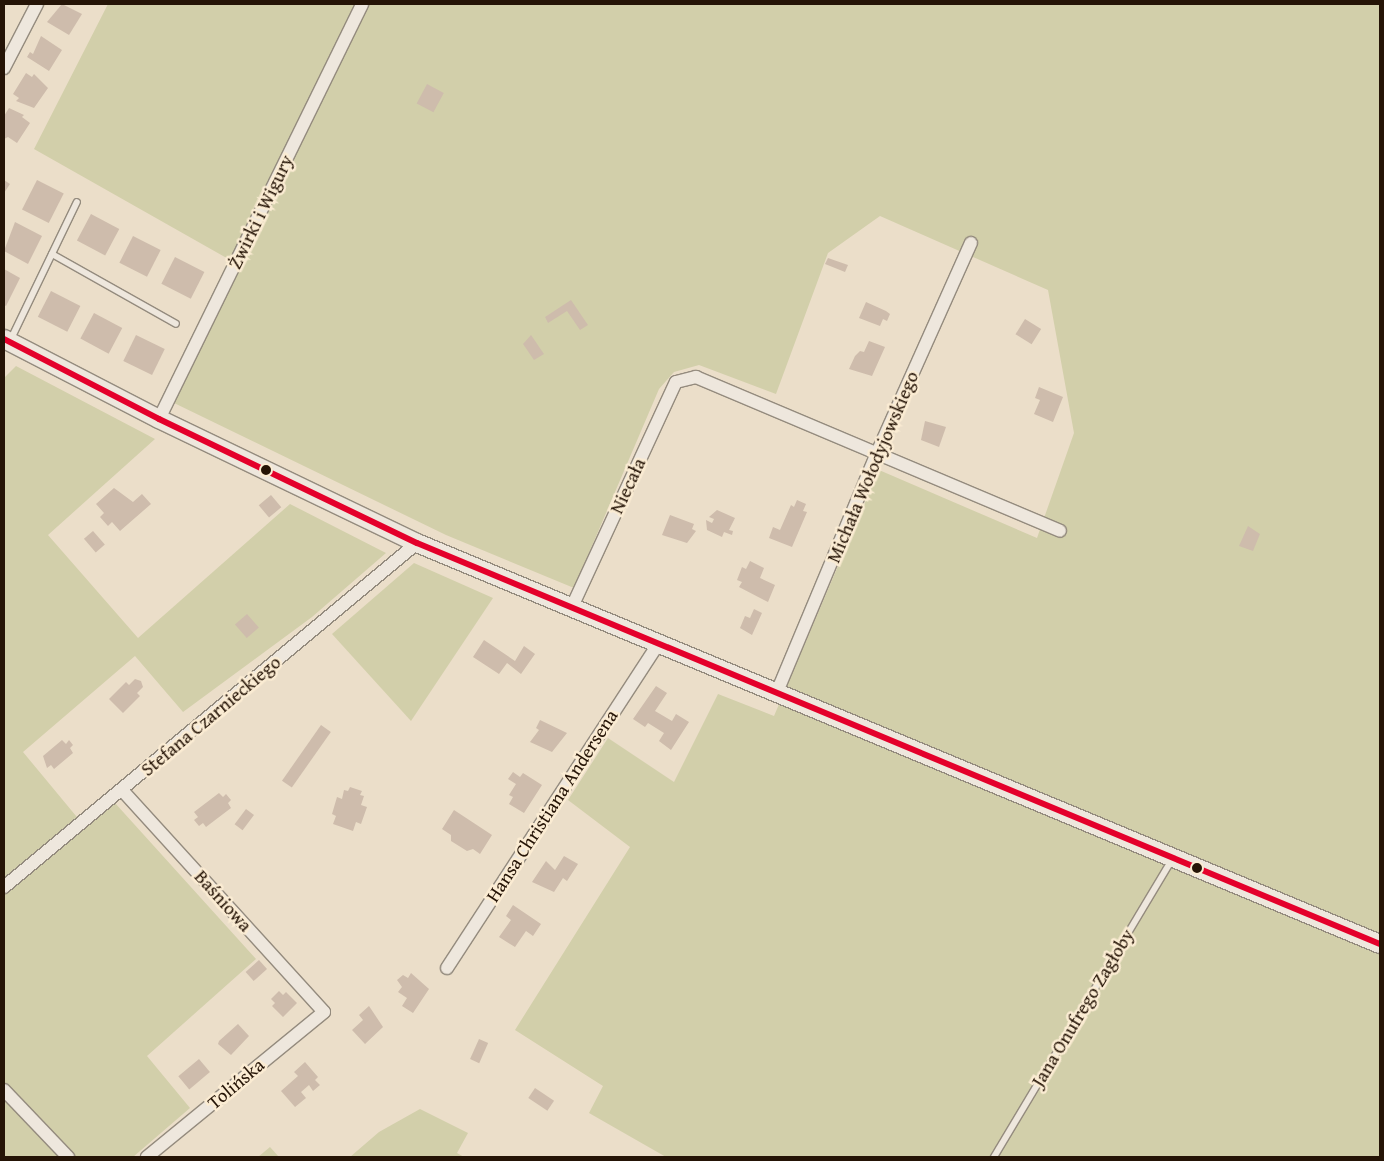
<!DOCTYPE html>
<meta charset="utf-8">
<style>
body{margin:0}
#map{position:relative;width:1384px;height:1161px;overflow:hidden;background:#ebdec9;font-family:"Gentium Book Plus",serif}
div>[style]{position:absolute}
.green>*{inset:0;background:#d2cfaa}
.building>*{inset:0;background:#cebcac;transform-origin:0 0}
.roads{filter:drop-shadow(1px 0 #948b7e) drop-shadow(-1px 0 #948b7e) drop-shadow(0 1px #948b7e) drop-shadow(0 -1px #948b7e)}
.lane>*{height:6px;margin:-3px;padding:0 3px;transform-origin:3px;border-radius:3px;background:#eee7dd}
.street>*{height:12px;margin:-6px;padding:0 6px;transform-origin:6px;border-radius:6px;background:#eee7dd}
.secondary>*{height:18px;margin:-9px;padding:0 9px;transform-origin:9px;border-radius:9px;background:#eee7dd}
.bus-1>*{height:6px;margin:-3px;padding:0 3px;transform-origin:3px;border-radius:3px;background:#e4002b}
.dots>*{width:14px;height:14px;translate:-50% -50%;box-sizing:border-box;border:2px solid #fbecd3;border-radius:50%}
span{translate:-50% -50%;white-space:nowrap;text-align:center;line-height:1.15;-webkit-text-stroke:5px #fbecd3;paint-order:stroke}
.street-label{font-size:19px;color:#251406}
.frame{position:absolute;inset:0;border:5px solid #251406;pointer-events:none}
</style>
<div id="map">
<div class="green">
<i style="clip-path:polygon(108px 4px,1380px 4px,1380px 1157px,666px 1157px,589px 1113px,603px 1086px,515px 1030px,630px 847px,568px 800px,608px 738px,674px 782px,718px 694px,774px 716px,879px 470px,1037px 538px,1074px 433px,1048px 290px,880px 216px,828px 253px,776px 394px,699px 365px,674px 372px,659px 389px,574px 588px,446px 535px,172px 402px,239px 265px,34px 149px)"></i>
<i style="clip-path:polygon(16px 366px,155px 439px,48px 535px,138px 638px,290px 504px,386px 553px,312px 617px,183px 712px,135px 656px,23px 752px,86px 828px,115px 803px,256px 959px,147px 1056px,190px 1108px,133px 1157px,4px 1157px,4px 378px)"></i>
<i style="clip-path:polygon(414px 563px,493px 598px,411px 721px,332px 634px)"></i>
<i style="clip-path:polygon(420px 1109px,468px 1133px,457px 1153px,464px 1157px,350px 1157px,379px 1132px)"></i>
<i style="clip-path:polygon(270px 1147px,279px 1157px,258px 1157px)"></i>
</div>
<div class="building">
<i style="clip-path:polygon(62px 4px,82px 14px,69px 35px,47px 22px)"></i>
<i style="clip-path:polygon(41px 36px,62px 50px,49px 71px,27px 57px,30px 52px,33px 54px)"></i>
<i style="clip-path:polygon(26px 73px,32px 77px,34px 74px,48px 88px,34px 108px,16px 101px,19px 98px,13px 94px)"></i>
<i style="left:427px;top:84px;width:19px;height:22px;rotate:28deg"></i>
<i style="clip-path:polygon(9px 108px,24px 115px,22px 117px,30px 123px,17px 143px,8px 137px,4px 139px,4px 116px)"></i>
<i style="clip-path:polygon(4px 180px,10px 184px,4px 193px)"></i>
<i style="left:37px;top:180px;width:30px;height:33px;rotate:27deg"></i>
<i style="left:91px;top:214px;width:32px;height:30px;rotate:28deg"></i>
<i style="clip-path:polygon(15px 222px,42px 236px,28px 264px,4px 251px)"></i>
<i style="left:133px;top:236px;width:31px;height:30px;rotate:27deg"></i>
<i style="left:175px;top:257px;width:33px;height:30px;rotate:27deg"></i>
<i style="clip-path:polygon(828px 258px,848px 265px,845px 272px,825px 264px)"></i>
<i style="clip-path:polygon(4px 269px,20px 278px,6px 306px,4px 305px)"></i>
<i style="left:51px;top:291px;width:33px;height:29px;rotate:27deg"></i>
<i style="clip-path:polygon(571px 300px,588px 325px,580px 330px,567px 311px,548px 323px,545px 317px)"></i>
<i style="clip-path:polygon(866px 302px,886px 311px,890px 314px,887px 321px,883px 319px,880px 326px,859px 318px)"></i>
<i style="left:94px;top:313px;width:32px;height:29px;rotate:28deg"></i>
<i style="left:1025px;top:319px;width:19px;height:18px;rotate:32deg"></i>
<i style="left:136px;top:335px;width:32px;height:29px;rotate:26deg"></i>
<i style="clip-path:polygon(531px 335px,544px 354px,534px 360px,523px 344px)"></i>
<i style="clip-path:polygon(869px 341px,885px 347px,872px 376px,849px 369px,855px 356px,860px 351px,864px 352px)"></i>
<i style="clip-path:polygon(1039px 387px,1063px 397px,1053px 422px,1034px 414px,1040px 400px,1035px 398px)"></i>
<i style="clip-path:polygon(925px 421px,946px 427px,939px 447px,921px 440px)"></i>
<i style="clip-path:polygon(114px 488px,133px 502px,142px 494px,151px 504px,120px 531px,112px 522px,108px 526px,100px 517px,104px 513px,96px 504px)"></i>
<i style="left:271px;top:495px;width:16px;height:16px;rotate:50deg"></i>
<i style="clip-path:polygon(797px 500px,806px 504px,803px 511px,807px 512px,792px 547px,769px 538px,773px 527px,780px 530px,791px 505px,794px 507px)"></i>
<i style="clip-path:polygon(717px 510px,735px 518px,729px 530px,733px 531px,732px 535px,724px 532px,722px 537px,707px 530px,706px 520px,712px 523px,714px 519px,709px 517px)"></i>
<i style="clip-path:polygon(670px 515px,694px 524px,692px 529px,696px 531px,687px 543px,662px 535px)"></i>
<i style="clip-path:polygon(1248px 526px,1260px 534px,1253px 551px,1239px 546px)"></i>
<i style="left:93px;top:531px;width:18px;height:12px;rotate:49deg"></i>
<i style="clip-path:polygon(750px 561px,764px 568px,760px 578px,775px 585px,768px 602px,739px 587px,742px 582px,737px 580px,742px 567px,746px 569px)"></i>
<i style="clip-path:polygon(754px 609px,762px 613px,752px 635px,740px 628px,745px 616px,750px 618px)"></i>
<i style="left:247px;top:614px;width:18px;height:16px;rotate:49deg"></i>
<i style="clip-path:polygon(484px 640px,515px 661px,524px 646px,535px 654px,521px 674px,507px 663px,499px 674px,473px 657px)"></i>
<i style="clip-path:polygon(135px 679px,141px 681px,143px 687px,137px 693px,140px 696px,123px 713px,109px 699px,126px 682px,129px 685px)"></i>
<i style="clip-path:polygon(656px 686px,667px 693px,655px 711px,672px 721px,676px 714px,689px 722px,671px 750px,659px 741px,664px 733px,648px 723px,645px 727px,633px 719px)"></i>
<i style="clip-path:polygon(540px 720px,567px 733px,552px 752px,530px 742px,539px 730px,536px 728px)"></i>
<i style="left:321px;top:725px;width:12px;height:68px;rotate:35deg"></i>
<i style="clip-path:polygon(62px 740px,66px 744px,69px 740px,73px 745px,70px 748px,73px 753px,54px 769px,51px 765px,47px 768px,43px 756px)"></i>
<i style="clip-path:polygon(513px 772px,520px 777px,523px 773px,542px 785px,524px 813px,509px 804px,513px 797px,509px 795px,516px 784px,508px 779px)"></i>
<i style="clip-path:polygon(350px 787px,362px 791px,360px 795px,364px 796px,361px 805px,367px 807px,361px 824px,356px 822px,353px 831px,333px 824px,336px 816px,332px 814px,337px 797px,342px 799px,344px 790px,348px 791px)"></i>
<i style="clip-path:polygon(219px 793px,223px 797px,226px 794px,231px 800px,228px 803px,231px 808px,206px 827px,203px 823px,199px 826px,194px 820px,198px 817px,194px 812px)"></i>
<i style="left:246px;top:809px;width:10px;height:19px;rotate:37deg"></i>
<i style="clip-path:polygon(454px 810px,492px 835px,480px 854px,473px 849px,467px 851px,451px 841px,451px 835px,442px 829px)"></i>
<i style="clip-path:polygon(564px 856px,578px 864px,567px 881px,563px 878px,554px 892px,532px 882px,546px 861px,555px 870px)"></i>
<i style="clip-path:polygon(513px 905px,541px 924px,533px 936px,526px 931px,515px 947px,499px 937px,511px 920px,506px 916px)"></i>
<i style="left:259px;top:960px;width:12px;height:18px;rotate:48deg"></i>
<i style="clip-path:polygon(411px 973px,429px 989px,413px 1013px,402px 1006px,407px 998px,398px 992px,402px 987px,397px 980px,403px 975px,408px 978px)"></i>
<i style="clip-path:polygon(279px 991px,283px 995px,286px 992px,297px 1003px,283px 1017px,272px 1006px,275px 1003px,271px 999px)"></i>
<i style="clip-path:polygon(369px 1006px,383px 1027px,365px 1044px,352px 1030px,363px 1020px,359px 1015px)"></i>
<i style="clip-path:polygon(238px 1024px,249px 1036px,231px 1055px,218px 1044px,219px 1041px)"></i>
<i style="left:479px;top:1039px;width:10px;height:22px;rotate:24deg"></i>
<i style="left:199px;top:1059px;width:17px;height:27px;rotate:50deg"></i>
<i style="clip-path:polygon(305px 1062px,318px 1077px,315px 1080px,320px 1085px,313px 1091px,309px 1085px,301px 1092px,306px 1098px,295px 1107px,281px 1091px,298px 1076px,294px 1072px)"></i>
<i style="left:535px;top:1088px;width:23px;height:12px;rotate:34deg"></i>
</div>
<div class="roads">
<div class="lane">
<i style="left:52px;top:254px;width:142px;rotate:29.4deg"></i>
<i style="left:10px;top:341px;width:154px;rotate:-64.3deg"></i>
<i style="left:994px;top:1157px;width:346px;rotate:-59.1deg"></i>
</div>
<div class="street">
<i style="left:4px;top:68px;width:72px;rotate:-62.7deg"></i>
<i style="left:159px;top:419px;width:462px;rotate:-63.9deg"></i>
<i style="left:571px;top:609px;width:250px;rotate:-65.2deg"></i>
<i style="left:676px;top:382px;width:21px;rotate:-14deg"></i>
<i style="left:696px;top:377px;width:395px;rotate:22.9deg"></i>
<i style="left:777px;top:692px;width:259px;rotate:-67.3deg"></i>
<i style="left:877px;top:453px;width:230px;rotate:-65.9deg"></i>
<i style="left:122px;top:790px;width:300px;rotate:47.7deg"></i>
<i style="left:324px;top:1012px;width:229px;rotate:140.7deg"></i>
<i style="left:4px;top:887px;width:537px;rotate:-39.79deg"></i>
<i style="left:447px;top:968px;width:387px;rotate:-56.9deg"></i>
<i style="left:4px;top:1090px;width:93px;rotate:46.3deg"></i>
</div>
<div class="secondary">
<i style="left:4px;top:339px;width:174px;rotate:27.3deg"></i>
<i style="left:159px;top:419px;width:286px;rotate:25.7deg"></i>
<i style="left:417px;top:543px;width:1043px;rotate:22.61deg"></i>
</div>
</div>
<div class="bus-1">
<i style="left:4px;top:339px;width:174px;rotate:27.3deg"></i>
<i style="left:159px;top:419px;width:286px;rotate:25.7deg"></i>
<i style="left:417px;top:543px;width:1043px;rotate:22.61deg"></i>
</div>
<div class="dots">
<i style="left:266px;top:470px;background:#251406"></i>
<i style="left:1197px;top:868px;background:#251406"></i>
</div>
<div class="street-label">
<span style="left:261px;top:212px;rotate:-64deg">Żwirki i Wigury</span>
<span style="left:873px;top:467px;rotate:-67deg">Michała Wołodyjowskiego</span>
<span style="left:628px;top:486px;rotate:-65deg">Niecała</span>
<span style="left:211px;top:716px;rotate:-40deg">Stefana Czarnieckiego</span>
<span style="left:552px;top:806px;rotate:-57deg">Hansa Christiana Andersena</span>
<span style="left:223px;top:901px;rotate:48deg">Baśniowa</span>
<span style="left:1083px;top:1008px;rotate:-59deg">Jana Onufrego Zagłoby</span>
<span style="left:236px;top:1084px;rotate:-40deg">Tolińska</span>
</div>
<div class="frame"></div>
</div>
